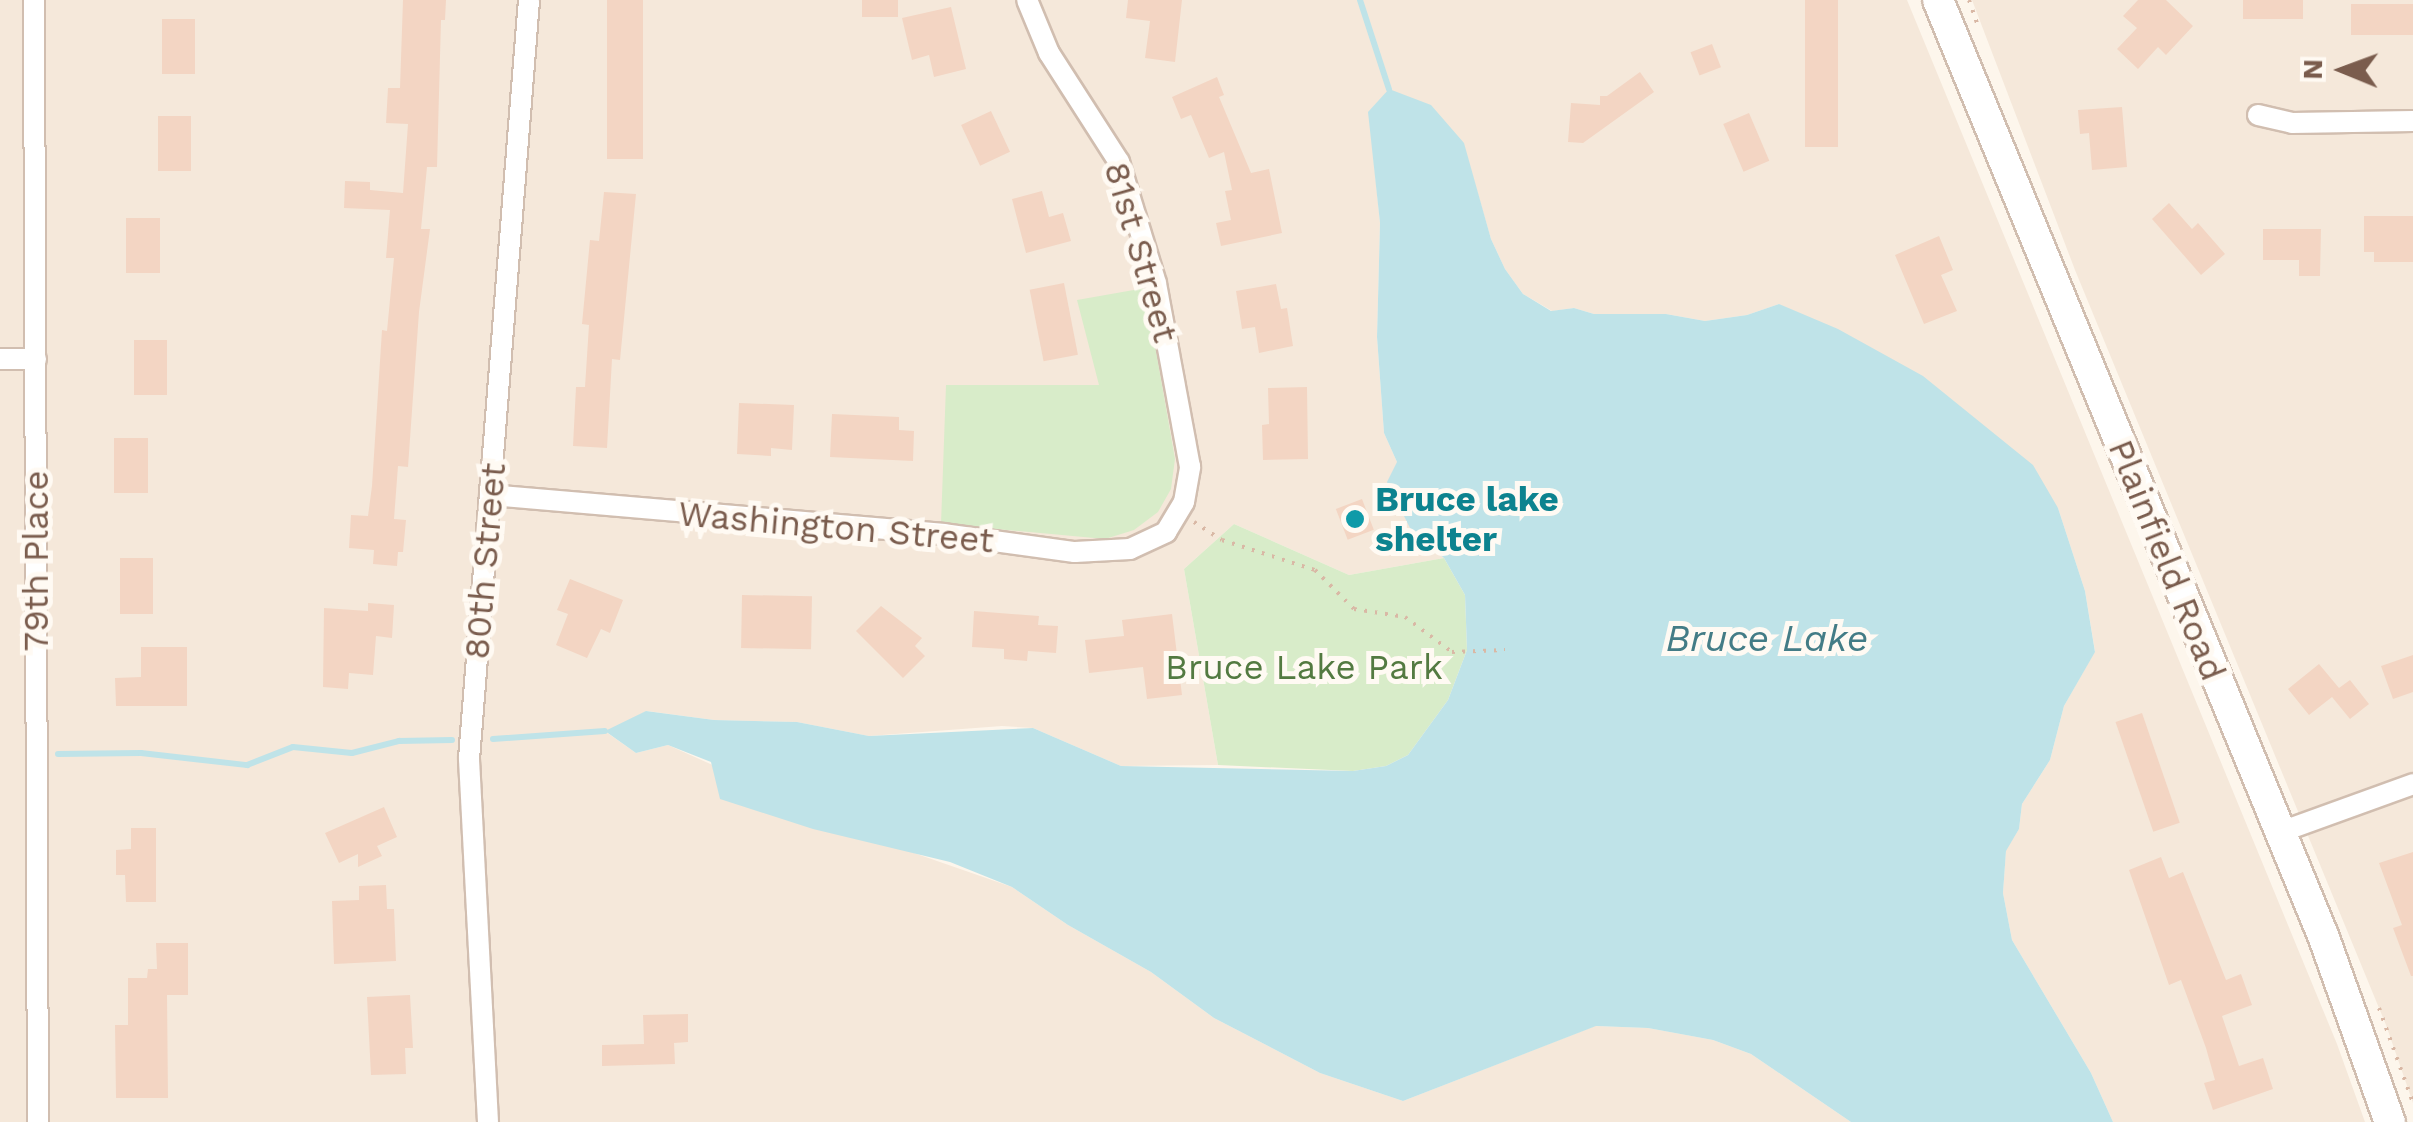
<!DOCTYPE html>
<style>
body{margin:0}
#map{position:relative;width:2413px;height:1122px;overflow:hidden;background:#fdf6ec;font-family:"Work Sans",sans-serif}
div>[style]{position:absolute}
.residential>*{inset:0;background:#f5e8da}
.green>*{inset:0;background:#d8ecc9}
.water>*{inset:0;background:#bfe3e8}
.stream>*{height:6px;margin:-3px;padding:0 3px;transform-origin:3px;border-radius:3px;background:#bfe3e8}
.building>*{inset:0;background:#f3d5c3;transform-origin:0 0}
.path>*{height:4px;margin-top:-2px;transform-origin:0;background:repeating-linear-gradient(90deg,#d9b8a5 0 2.5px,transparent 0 10.5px)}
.roads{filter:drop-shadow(2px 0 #d1beb0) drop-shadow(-2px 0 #d1beb0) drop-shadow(0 2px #d1beb0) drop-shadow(0 -2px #d1beb0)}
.minor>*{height:20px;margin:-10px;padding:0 10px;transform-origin:10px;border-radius:10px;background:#fff}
.secondary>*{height:30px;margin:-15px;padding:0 15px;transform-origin:15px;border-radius:15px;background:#fff}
.dots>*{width:28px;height:28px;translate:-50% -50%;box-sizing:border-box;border:5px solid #fffaf3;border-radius:50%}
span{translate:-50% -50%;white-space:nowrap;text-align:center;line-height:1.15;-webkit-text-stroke:10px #fffaf3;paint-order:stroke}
.street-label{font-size:35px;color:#7a5c4d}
.culture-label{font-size:35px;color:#0d838f;font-weight:700}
.left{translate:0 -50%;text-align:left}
.park-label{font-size:35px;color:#537a41}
.water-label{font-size:38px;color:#437c86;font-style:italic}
.north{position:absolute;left:2293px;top:20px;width:100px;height:100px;-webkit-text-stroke:8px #fffaf3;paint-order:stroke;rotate:271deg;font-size:28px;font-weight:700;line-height:40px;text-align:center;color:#7a5c4d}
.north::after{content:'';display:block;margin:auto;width:35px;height:45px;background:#7a5c4d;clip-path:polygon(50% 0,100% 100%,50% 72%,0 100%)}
</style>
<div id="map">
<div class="residential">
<i style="clip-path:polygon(0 0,1907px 0,2337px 1044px,2365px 1122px,2113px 1122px,2091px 1073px,2012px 940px,2003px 893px,2006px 850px,2019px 829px,2022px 804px,2050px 760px,2064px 706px,2095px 651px,2085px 591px,2058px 508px,1779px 304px,1747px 315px,1705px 321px,1666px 314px,1594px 314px,1574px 308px,1552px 311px,1523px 294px,1505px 269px,1491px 239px,1463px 143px,1369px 113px,1380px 223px,1377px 337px,1384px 433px,1397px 462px,1411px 530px,1444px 558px,1349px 575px,1234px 524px,1184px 569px,1218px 765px,1121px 766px,1033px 728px,1002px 726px,869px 736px,797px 722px,714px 720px,647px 711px,606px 732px,636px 753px,668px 745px,891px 845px,1012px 887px,1068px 925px,1151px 972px,1214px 1018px,1320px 1073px,1403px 1101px,1595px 1026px,1648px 1028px,1713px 1040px,1751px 1054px,1851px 1122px,0 1122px)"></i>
<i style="clip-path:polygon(1972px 0,2413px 0,2413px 1103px,2386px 1025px,2075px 270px)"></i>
</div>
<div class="green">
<i style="clip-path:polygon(1145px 288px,1175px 459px,1171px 489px,1158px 512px,1134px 530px,1105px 539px,941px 524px,946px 385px,1099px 385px,1077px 300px)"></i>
<i style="clip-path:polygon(1234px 524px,1349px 575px,1444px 558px,1465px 595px,1467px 650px,1448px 700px,1408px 755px,1386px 766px,1353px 771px,1218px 765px,1184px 569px)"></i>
</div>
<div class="water">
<i style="clip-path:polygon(1389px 89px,1431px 105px,1464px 143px,1491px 239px,1505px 269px,1523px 294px,1551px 311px,1574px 308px,1594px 314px,1666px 314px,1705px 321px,1747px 315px,1779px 304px,1838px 329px,1923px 376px,2033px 465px,2058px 508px,2085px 591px,2095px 652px,2064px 706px,2050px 760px,2022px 804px,2019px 829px,2006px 851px,2003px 893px,2012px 940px,2091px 1073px,2113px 1122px,1851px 1122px,1751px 1054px,1713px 1040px,1648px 1028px,1596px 1026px,1403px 1101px,1320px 1073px,1214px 1018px,1151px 972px,1068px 925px,1012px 887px,950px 862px,813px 829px,720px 799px,711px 762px,668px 745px,636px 753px,605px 731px,646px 711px,714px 720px,797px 722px,869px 736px,1033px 728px,1121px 766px,1353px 771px,1386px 766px,1408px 755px,1448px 700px,1467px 650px,1465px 595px,1444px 558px,1411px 530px,1387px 482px,1397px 462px,1384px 433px,1377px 337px,1380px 223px,1368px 112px)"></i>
</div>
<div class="stream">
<i style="left:1360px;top:0;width:94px;rotate:72deg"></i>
<i style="left:493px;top:739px;width:112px;rotate:-4.1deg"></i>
<i style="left:58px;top:754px;width:83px;rotate:-0.7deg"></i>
<i style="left:141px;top:753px;width:107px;rotate:6.5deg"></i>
<i style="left:247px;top:765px;width:49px;rotate:-21.4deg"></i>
<i style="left:293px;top:747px;width:59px;rotate:5.8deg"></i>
<i style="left:352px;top:753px;width:49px;rotate:-14.3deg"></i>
<i style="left:399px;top:741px;width:53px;rotate:-1.1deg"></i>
</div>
<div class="building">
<i style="clip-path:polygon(403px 0,446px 0,445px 20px,441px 20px,437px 167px,427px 167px,421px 229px,430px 229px,419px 312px,408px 467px,398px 466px,394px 519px,406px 520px,403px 552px,398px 552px,397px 566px,373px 564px,374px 550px,349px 548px,351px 515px,368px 516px,372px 486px,382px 330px,387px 331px,394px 258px,386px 258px,390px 210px,344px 208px,345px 181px,370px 182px,370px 190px,403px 193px,408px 124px,386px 123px,388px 88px,400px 88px)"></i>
<i style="left:607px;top:0;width:36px;height:159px"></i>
<i style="left:862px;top:0;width:36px;height:17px"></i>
<i style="clip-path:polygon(1128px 0,1182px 0,1175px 62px,1145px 58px,1150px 21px,1126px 18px)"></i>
<i style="left:1805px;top:0;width:33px;height:147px"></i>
<i style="clip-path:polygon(2138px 0,2166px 0,2193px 26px,2166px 55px,2158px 47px,2138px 69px,2117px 49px,2137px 28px,2123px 16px)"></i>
<i style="left:2243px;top:0;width:60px;height:19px"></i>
<i style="left:2413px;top:4px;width:31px;height:62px;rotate:90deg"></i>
<i style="clip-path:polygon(951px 7px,966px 69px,934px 77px,929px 55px,912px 60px,902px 18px)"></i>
<i style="left:162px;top:19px;width:33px;height:55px"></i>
<i style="left:1712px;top:44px;width:25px;height:23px;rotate:69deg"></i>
<i style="clip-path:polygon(1640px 72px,1654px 92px,1583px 143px,1568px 142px,1571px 103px,1600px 105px,1600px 96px,1607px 96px)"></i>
<i style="clip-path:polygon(1217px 77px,1224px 95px,1219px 97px,1251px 173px,1269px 169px,1282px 233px,1221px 246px,1216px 223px,1231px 220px,1225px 191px,1232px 190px,1224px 152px,1209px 158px,1191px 115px,1181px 119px,1172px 97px)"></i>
<i style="clip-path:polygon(2122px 107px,2127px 167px,2092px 170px,2089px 133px,2080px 134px,2078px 110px)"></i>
<i style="left:991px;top:111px;width:45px;height:33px;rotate:65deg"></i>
<i style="left:1749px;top:113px;width:52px;height:28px;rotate:67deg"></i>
<i style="left:158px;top:116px;width:33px;height:55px"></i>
<i style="clip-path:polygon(1042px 191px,1049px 217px,1063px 213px,1071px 241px,1026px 253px,1012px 199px)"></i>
<i style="clip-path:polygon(604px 192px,636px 194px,620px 360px,612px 359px,607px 448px,573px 446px,576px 387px,585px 387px,589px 325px,582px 324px,590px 240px,599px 241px)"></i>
<i style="clip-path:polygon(2169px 203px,2192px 229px,2198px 223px,2225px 254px,2201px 275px,2152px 219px)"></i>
<i style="clip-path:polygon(2364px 216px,2413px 216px,2413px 262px,2374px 262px,2374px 252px,2364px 252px)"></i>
<i style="left:126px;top:218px;width:34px;height:55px"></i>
<i style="clip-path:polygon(2263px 229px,2321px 229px,2320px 276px,2299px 276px,2299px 260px,2263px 260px)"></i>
<i style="clip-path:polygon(1939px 236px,1953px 270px,1941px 275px,1957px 311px,1924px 324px,1895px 255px)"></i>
<i style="left:1064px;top:283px;width:73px;height:35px;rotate:79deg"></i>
<i style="clip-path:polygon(1276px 284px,1281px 309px,1287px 308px,1293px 346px,1259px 353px,1255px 327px,1242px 329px,1236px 291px)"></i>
<i style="left:134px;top:340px;width:33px;height:55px"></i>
<i style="clip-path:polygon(1307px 387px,1308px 459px,1263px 460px,1262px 425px,1269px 424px,1268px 388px)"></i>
<i style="clip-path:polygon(739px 403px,794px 405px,792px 450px,771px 448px,771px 456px,737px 454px)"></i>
<i style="clip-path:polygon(832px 414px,899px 417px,899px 430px,914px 431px,913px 461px,830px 457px)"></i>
<i style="left:114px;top:438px;width:34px;height:55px"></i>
<i style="left:1362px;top:499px;width:33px;height:28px;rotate:69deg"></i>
<i style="left:153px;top:558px;width:56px;height:33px;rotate:90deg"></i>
<i style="clip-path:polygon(570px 579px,623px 600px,610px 633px,601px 629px,587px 658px,556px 645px,568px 614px,557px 610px)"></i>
<i style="left:742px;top:595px;width:70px;height:53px;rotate:1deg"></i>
<i style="clip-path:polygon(368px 603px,394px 605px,392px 638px,376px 636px,373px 675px,349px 673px,348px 689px,323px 687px,324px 608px,368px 611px)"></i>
<i style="clip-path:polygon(881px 606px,922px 638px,915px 646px,925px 656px,903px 678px,856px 631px)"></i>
<i style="clip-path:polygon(974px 611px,1039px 616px,1038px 625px,1058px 626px,1056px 653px,1028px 651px,1027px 661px,1004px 659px,1004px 649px,972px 647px)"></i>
<i style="clip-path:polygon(1172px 614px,1182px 695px,1147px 699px,1143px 667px,1089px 673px,1085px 640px,1124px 636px,1122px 620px)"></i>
<i style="clip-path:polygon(141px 647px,187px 647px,187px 706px,116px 706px,115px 678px,141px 677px)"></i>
<i style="clip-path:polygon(2413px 655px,2413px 692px,2393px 699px,2381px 666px)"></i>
<i style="clip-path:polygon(2319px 664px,2339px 688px,2350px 680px,2369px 704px,2350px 719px,2332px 697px,2309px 715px,2288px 689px)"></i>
<i style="left:2142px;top:713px;width:116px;height:28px;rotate:71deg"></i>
<i style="clip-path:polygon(384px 807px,397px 837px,377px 846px,382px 856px,358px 867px,358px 854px,339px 863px,325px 833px)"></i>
<i style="clip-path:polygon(131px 828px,156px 828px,156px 902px,126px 902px,125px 875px,116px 875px,116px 850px,131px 849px)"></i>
<i style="clip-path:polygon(2413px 852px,2413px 976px,2411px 976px,2393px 928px,2402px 925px,2379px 863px)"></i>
<i style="clip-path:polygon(2161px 857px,2169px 878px,2183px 872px,2226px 980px,2241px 974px,2252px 1005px,2222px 1016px,2239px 1066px,2263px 1058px,2273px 1089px,2213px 1110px,2204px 1083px,2215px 1080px,2206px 1048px,2181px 980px,2169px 985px,2129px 870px)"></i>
<i style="clip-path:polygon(386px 885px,387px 909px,394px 909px,396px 961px,334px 964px,332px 901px,359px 900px,359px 886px)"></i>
<i style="clip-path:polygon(156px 943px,188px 943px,188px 995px,167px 995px,168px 1098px,116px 1098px,115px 1025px,128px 1025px,128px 978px,147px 978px,148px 969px,157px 969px)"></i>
<i style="clip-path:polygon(410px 995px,413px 1048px,405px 1048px,406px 1074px,371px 1075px,367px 997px)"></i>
<i style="clip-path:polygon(688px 1014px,688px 1042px,674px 1043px,675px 1064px,602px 1066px,602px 1045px,644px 1044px,643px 1015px)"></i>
</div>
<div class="path">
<i style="left:1969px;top:0;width:24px;rotate:71deg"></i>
<i style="left:1194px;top:522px;width:33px;rotate:33deg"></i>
<i style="left:1222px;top:540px;width:98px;rotate:17.9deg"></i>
<i style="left:1315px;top:570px;width:55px;rotate:45deg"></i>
<i style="left:1354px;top:609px;width:52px;rotate:8.9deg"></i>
<i style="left:1405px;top:617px;width:59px;rotate:36.7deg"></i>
<i style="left:1452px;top:652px;width:53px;rotate:-2.2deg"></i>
<i style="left:2379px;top:1008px;width:101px;rotate:70.3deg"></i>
</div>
<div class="roads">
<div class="minor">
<i style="left:34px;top:0;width:1122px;rotate:89.8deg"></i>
<i style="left:2258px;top:115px;width:35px;rotate:13deg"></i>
<i style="left:2292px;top:123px;width:121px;rotate:-0.9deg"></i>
<i style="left:0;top:359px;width:36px"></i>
<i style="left:490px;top:495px;width:455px;rotate:4.9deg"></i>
<i style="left:943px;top:534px;width:133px;rotate:7.8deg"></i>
<i style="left:1075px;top:552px;width:55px;rotate:-3.1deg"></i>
<i style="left:1130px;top:549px;width:40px;rotate:-25deg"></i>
<i style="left:1166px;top:532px;width:35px;rotate:-59deg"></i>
<i style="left:1184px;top:502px;width:36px;rotate:-80deg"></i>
<i style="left:1190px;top:467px;width:187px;rotate:-100.5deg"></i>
<i style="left:1156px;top:283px;width:127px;rotate:-107deg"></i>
<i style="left:1119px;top:162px;width:130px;rotate:-122.7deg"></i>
<i style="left:1049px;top:53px;width:57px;rotate:-112.5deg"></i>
<i style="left:2278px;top:833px;width:144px;rotate:-19.9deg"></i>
<i style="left:488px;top:1122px;width:363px;rotate:-93deg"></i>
<i style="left:469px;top:759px;width:761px;rotate:-85.48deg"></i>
</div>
<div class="secondary">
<i style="left:1938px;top:0;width:1014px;rotate:67.63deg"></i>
<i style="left:2324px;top:938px;width:195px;rotate:70.3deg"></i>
</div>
</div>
<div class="dots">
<i style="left:1355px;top:519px;background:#0f9aa8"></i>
</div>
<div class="street-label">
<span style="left:1141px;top:252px;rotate:74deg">81st Street</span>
<span style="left:836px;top:527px;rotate:5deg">Washington Street</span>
<span style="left:2167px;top:560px;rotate:68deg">Plainfield Road</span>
<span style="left:36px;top:561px;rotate:-90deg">79th Place</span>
<span style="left:485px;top:561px;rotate:-85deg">80th Street</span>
</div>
<div class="culture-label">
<span class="left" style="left:1375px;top:519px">Bruce lake<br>shelter</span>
</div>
<div class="park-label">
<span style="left:1304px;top:667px">Bruce Lake Park</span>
</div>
<div class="water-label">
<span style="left:1767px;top:639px">Bruce Lake</span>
</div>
<div class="north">N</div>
</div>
